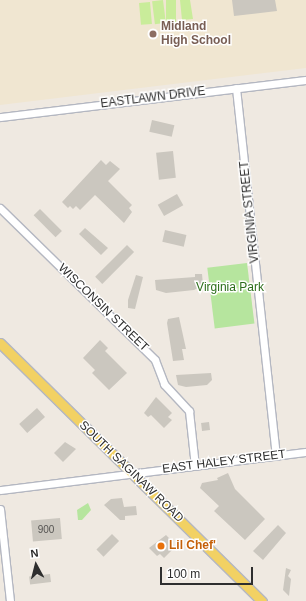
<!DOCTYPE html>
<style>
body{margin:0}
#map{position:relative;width:306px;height:601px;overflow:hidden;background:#efe9e1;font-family:Helvetica,sans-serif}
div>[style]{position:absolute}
.education>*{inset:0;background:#f0e6d1}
.green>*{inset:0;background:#b6e59e;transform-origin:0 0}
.pitch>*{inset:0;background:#c9ec9a;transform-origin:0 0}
.round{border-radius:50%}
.building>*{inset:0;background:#cbc7bf;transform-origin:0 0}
.roads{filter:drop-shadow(1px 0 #b4b7c1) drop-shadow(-1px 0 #b4b7c1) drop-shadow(0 1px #b4b7c1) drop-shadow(0 -1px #b4b7c1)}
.minor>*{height:7px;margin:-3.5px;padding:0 3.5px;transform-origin:3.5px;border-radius:3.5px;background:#fff}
.major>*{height:9px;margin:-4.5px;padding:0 4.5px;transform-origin:4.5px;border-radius:4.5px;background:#f2d163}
.dots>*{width:11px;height:11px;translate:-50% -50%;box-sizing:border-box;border:2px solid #fff;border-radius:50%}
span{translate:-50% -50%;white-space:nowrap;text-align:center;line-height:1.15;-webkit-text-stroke:3px #fff;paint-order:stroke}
.number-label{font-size:10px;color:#555452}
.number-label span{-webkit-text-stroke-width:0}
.education-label{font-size:12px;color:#785e54;font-weight:700}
.left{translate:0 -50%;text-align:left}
.street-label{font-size:12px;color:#2e2e2e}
.park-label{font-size:12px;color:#2c6e1b}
.food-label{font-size:12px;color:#c56008;font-weight:700}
.north{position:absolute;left:16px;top:545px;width:40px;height:40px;-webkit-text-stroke:3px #fff;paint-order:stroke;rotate:353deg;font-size:11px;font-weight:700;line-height:16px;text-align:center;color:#2e2e2e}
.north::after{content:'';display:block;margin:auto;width:14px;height:18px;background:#2e2e2e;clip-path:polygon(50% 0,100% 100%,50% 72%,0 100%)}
.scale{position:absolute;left:160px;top:567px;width:93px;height:18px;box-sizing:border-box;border:2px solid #2e2e2e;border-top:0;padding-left:5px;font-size:12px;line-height:14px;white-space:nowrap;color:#2e2e2e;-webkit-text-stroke:3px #fff;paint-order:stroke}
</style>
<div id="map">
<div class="education">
<i style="clip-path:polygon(0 0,306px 0,306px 68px,0 105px)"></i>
</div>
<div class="green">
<i style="left:247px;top:263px;width:61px;height:40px;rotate:83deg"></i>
<i style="clip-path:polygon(88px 503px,91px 510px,82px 520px,78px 520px,77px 510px)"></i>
</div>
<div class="pitch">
<i style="left:163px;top:0;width:23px;height:11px;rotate:83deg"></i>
<i style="left:166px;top:0;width:10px;height:22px"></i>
<i style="clip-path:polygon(180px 0,190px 0,193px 19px,182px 20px)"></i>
<i style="left:150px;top:2px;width:22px;height:11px;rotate:85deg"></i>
<i class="round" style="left:211.5px;top:285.5px;width:9px;height:9px"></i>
</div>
<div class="building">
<i style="clip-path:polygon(232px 0,275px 0,277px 11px,234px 16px)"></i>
<i style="left:152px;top:120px;width:23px;height:12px;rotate:13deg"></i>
<i style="left:173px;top:151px;width:27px;height:17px;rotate:84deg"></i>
<i style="clip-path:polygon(101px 160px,106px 165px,110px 161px,120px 169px,108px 181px,132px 205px,129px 208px,132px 212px,124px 223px,95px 195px,80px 210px,76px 206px,73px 209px,70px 206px,68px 208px,62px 202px)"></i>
<i style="left:177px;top:194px;width:13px;height:22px;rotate:61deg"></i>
<i style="left:40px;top:209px;width:31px;height:9px;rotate:45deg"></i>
<i style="clip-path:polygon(85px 228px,108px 248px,101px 255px,79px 234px)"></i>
<i style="left:165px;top:230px;width:22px;height:12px;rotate:13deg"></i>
<i style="left:127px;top:245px;width:10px;height:45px;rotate:45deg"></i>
<i style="clip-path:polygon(195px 274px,202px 274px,203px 285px,194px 290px,166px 293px,156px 290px,155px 280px,195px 277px)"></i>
<i style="clip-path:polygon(136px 275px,143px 277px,135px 309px,128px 308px,128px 300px)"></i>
<i style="clip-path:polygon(179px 317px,186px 349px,182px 349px,184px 360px,173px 361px,167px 323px,168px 319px)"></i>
<i style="clip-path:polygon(100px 340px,108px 348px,105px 351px,127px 373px,109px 390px,92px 373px,95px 370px,83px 358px)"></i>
<i style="clip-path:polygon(211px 373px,212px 380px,207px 385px,186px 387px,178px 385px,176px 375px)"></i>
<i style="clip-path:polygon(156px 397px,172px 413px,168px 417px,172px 420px,164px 428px,151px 415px,148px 417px,144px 413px)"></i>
<i style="left:37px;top:408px;width:12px;height:24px;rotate:48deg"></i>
<i style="left:209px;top:422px;width:8px;height:8px;rotate:83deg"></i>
<i style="clip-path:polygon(65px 442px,76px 449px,63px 462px,54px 453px)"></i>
<i style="clip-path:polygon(228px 473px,235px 489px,265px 519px,245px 540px,214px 511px,219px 506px,200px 488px,202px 483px,218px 480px,217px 478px)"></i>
<i style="clip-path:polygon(122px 498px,124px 507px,136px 506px,137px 515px,125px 516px,125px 520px,120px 520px,104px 505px,111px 499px)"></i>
<i style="left:60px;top:518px;width:21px;height:29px;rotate:85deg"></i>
<i style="clip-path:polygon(278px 525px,286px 533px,263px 560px,253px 551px)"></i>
<i style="left:112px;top:534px;width:10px;height:22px;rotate:45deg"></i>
<i style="clip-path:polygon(166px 535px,172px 541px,169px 545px,173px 549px,164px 558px,160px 554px,157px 556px,149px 548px)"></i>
<i style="clip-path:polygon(286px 568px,291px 570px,288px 576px,291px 579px,289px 596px,283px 590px)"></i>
<i style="left:50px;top:574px;width:8px;height:21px;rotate:83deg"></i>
</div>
<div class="roads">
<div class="minor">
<i style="left:236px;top:88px;width:370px;rotate:83.8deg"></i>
<i style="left:0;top:117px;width:308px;rotate:-6.9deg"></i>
<i style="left:0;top:208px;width:217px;rotate:44.4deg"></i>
<i style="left:155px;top:360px;width:26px;rotate:69deg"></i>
<i style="left:164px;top:384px;width:37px;rotate:47deg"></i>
<i style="left:189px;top:411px;width:55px;rotate:83.8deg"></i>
<i style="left:0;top:490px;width:308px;rotate:-7.1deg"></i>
<i style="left:0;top:509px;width:93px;rotate:83.8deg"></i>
</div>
<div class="major">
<i style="left:0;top:343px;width:368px;rotate:44.6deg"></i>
</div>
</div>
<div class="dots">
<i style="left:153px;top:34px;background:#8d6e63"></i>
<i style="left:161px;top:546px;background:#e8710a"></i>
</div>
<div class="number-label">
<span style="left:46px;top:530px">900</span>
</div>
<div class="education-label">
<span class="left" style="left:161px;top:34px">Midland<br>High School</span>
</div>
<div class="street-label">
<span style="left:153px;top:98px;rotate:-7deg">EASTLAWN DRIVE</span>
<span style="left:250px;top:212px;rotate:-96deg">VIRGINIA STREET</span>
<span style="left:103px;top:308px;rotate:44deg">WISCONSIN STREET</span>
<span style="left:224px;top:462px;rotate:-7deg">EAST HALEY STREET</span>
<span style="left:131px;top:472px;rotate:44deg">SOUTH SAGINAW ROAD</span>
</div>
<div class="park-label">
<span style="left:230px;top:288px">Virginia Park</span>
</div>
<div class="food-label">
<span class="left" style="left:169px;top:546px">Lil Chef'</span>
</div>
<div class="north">N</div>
<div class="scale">100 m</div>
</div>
